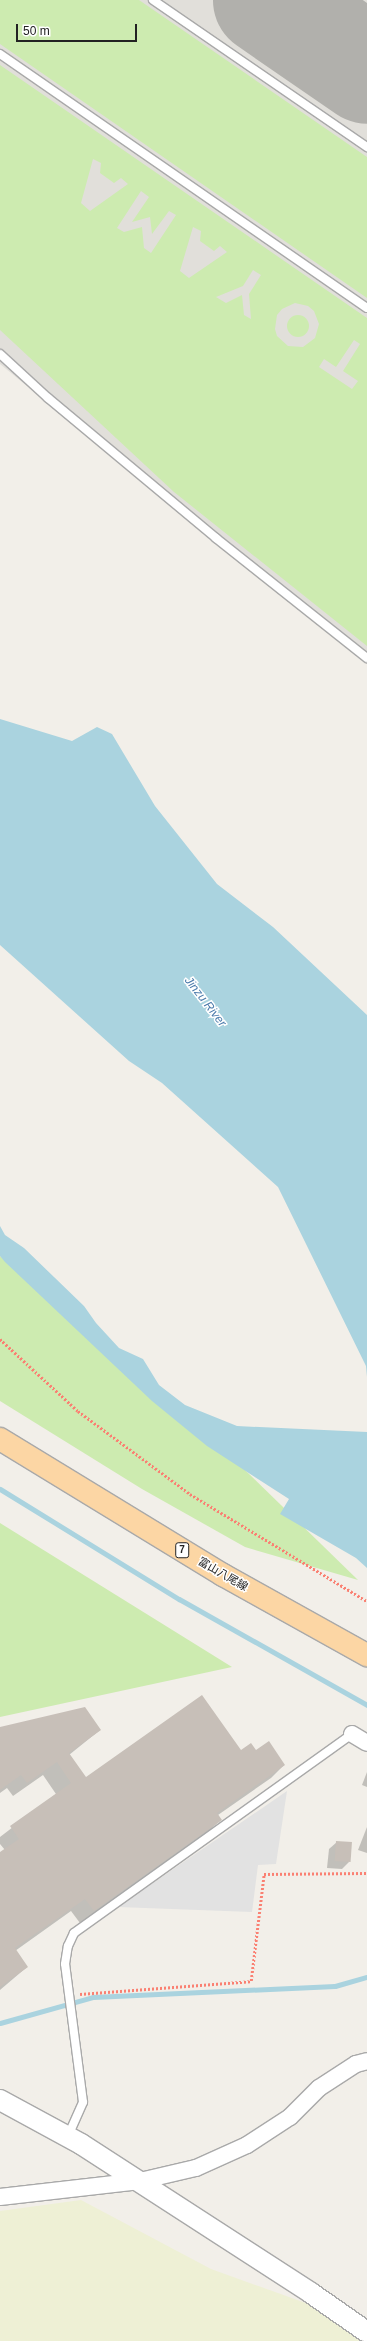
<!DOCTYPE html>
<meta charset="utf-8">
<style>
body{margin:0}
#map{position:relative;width:367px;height:2341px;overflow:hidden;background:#f2efe9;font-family:Arial,"Noto Sans JP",sans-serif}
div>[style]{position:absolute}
.airport>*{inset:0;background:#e1dfda}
.farmland>*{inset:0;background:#eef0d5}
.grass>*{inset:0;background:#cdebb0}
.round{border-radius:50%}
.parking>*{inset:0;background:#e2e2e2}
.water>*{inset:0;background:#aad3df}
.shadow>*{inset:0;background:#0003}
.stream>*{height:5px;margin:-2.5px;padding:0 2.5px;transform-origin:2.5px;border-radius:2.5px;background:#aad3df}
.runway>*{height:109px;margin:-54.5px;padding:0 54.5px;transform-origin:54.5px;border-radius:54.5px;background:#b1b0ac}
.building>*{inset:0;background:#c7bfb8;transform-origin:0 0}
.path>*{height:2.5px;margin-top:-1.25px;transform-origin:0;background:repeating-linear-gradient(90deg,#fa8072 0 2px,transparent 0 4px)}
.roads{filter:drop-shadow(1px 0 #a9a9a9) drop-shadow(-1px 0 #a9a9a9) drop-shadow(0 1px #a9a9a9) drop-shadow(0 -1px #a9a9a9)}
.service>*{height:8px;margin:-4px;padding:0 4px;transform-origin:4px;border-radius:4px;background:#fff}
.minor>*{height:16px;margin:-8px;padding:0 8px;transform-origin:8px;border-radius:8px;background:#fff}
.tertiary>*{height:20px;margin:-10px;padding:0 10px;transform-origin:10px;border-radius:10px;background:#fff}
.primary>*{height:22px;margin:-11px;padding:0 11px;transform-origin:11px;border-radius:11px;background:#fcd6a4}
span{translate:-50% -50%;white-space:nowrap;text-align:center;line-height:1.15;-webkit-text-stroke:3px #fff;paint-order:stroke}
.shield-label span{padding:1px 3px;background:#fff;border:1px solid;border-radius:3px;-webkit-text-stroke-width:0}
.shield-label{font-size:10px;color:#222;font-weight:700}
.street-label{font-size:11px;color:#222}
.water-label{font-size:12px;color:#4a7aab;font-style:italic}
.scale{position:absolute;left:16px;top:24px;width:121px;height:18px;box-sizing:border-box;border:2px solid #222;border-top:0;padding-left:5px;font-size:12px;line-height:14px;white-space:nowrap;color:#222;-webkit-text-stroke:3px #fff;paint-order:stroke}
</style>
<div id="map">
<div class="airport">
<i style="clip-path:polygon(0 0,367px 0,367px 664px,0 364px)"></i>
</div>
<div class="farmland">
<i style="clip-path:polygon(81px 2200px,211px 2269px,367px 2325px,367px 2341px,0 2341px,0 2211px)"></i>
</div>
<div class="grass">
<i style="clip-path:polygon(0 0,139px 0,367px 157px,367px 298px,0 44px)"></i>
<i style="clip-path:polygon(evenodd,0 65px,367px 318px,367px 646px,174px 492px,0 330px,0 65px,93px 159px,101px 163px,100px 173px,114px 183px,121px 178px,128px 184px,90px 211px,81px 203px,93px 159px,0 65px,141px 191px,149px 197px,132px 222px,150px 217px,152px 234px,169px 211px,176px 215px,151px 253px,144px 248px,142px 227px,124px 232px,117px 228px,141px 191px,0 65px,193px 227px,201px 231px,200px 241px,214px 251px,220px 246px,227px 252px,189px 278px,180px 271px,193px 227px,0 65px,253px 270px,261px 275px,249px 294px,251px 319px,244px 315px,242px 295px,226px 303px,216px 297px,243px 286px,253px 270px,0 65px,295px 303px,308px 306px,314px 311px,319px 324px,315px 338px,303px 347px,288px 346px,277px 336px,275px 329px,277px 315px,282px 309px,295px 303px,0 65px,354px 340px,360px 344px,343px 371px,358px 381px,352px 389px,319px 367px,324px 359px,336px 367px,354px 340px)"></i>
<i class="round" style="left:287px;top:315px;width:22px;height:22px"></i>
<i style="clip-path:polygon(0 1256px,246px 1471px,358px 1580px,245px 1547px,142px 1489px,0 1401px)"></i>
<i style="clip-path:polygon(0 1523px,232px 1667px,0 1717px)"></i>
</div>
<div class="parking">
<i style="clip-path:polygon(287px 1791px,276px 1864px,258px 1865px,252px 1912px,118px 1907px)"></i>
</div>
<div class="water">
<i style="clip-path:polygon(0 719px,72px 741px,97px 727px,112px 734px,155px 806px,217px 884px,273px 927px,367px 1015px,367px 1377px,366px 1366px,278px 1187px,162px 1083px,129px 1061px,0 945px)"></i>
<i style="clip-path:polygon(0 1226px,5px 1235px,24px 1248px,84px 1306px,96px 1323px,119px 1348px,143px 1359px,159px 1385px,185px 1405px,237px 1426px,367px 1432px,367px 1568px,356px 1558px,280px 1514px,289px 1499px,207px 1446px,152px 1401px,5px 1262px,0 1256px)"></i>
</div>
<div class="shadow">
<i style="clip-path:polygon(0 1728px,100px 1730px,69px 1755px,86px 1779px,241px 1751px,255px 1752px,284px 1765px,271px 1778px,218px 1815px,220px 1820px,207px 1833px,80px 1923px,71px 1911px,15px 1951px,27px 1967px,0 1990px,0 1853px,5px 1850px,0 1844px,0 1837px,56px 1794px,43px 1775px,13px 1796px,7px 1788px,0 1793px)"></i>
<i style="clip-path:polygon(367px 1772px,367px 1787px,362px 1785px)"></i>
<i style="clip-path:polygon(367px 1827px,367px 1853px,358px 1850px)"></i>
<i style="clip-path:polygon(337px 1842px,349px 1862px,342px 1869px,327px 1868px,329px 1849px)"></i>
</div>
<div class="stream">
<i style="left:0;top:1489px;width:210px;rotate:31.6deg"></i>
<i style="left:179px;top:1599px;width:216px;rotate:29.4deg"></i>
<i style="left:0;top:2023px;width:97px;rotate:-15.6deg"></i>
<i style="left:93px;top:1997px;width:242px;rotate:-2.6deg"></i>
<i style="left:335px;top:1986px;width:33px;rotate:-16deg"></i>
</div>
<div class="runway">
<i style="left:267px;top:0;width:121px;rotate:34.6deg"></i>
</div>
<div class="building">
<i style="clip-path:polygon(202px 1695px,241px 1750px,251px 1743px,256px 1750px,269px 1741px,285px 1765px,217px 1813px,222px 1820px,94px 1911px,85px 1899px,15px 1948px,28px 1967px,0 1987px,0 1852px,19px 1839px,10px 1826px,71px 1783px,57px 1762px,27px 1783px,21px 1775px,0 1790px,0 1727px,85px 1707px,101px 1730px,69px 1753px,86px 1777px)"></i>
<i style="left:336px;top:1841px;width:16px;height:20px;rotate:4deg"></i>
</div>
<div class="path">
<i style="left:0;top:1339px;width:106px;rotate:42.7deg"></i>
<i style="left:78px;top:1411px;width:139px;rotate:36.5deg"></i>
<i style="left:190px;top:1494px;width:207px;rotate:31.2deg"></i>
<i style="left:80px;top:1994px;width:171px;rotate:-4.3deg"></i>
<i style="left:251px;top:1981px;width:108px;rotate:-83.1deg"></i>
<i style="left:264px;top:1874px;width:103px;rotate:-0.6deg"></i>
</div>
<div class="roads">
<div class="service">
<i style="left:153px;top:0;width:260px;rotate:34.5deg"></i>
<i style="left:0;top:54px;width:446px;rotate:34.7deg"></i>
<i style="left:0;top:354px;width:65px;rotate:42.5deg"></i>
<i style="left:48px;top:398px;width:219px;rotate:39.8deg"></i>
<i style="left:216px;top:538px;width:193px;rotate:38.5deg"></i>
<i style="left:68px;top:2136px;width:37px;rotate:-66deg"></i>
<i style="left:83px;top:2102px;width:139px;rotate:-97.4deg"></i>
<i style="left:65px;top:1964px;width:18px;rotate:-81deg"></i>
<i style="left:68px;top:1946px;width:14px;rotate:-65deg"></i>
<i style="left:74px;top:1933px;width:342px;rotate:-35.6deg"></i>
</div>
<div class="minor">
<i style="left:352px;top:1734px;width:17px;rotate:31deg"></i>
<i style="left:0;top:2197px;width:141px;rotate:-6.5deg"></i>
<i style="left:140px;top:2181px;width:57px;rotate:-13.1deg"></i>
<i style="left:196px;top:2168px;width:56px;rotate:-24.3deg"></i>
<i style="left:247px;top:2145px;width:51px;rotate:-33.1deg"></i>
<i style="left:290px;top:2117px;width:41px;rotate:-45deg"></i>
<i style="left:319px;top:2088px;width:44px;rotate:-33deg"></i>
<i style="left:356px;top:2064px;width:11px;rotate:-15deg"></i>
</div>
<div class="tertiary">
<i style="left:0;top:2100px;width:92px;rotate:28.5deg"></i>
<i style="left:81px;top:2144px;width:274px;rotate:32.9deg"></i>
<i style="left:311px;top:2293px;width:68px;rotate:34.9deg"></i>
</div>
<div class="primary">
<i style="left:0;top:1439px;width:261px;rotate:31.4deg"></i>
<i style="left:223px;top:1575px;width:165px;rotate:29.1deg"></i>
</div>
</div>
<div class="shield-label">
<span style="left:182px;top:1550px">7</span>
</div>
<div class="street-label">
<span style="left:223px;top:1574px;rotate:30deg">富山八尾線</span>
</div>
<div class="water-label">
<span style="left:205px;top:1002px;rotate:52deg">Jinzu River</span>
</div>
<div class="scale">50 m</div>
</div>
